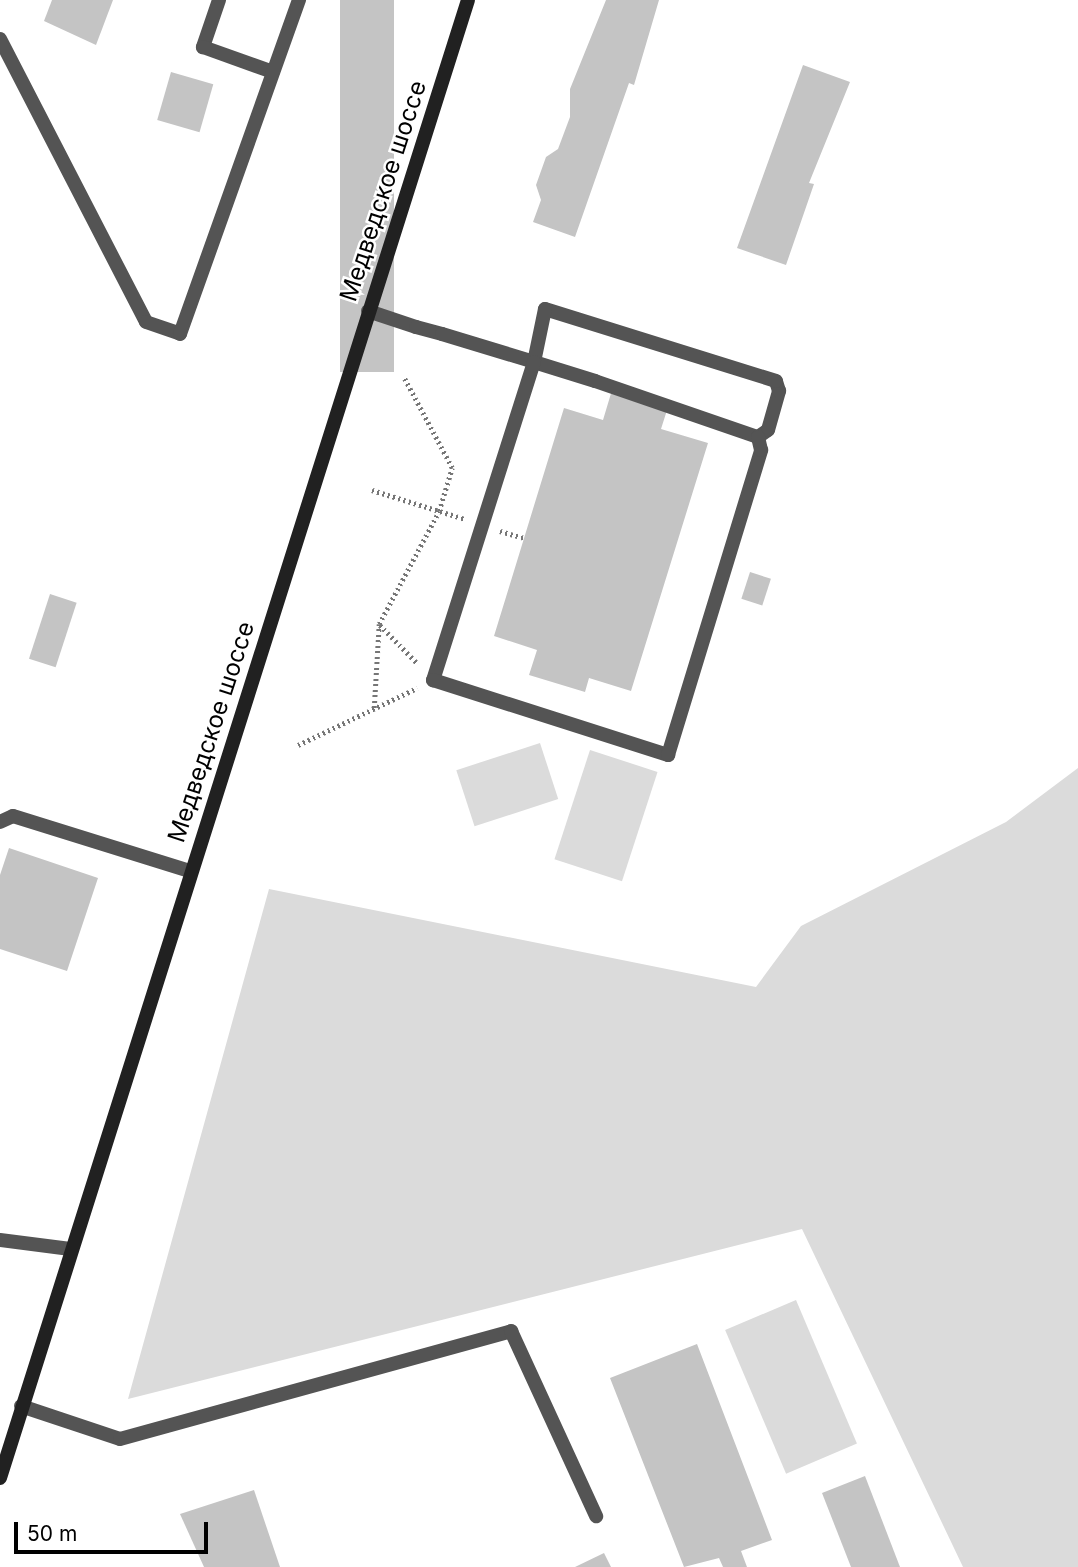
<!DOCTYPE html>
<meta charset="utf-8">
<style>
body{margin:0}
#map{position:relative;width:1078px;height:1567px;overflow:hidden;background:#fff;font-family:Inter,sans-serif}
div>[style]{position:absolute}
.green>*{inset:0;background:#dbdbdb;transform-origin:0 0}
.building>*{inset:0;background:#c4c4c4;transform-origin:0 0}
.path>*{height:4.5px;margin-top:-2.25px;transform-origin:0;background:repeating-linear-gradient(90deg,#767676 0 2px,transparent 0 5.5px)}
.service>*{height:14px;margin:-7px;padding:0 7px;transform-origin:7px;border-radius:7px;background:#545454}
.minor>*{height:14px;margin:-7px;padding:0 7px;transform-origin:7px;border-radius:7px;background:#545454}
.secondary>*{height:14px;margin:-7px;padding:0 7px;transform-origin:7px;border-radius:7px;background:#212121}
span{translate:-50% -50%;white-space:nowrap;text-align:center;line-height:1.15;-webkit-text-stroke:5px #fff;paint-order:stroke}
.street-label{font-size:24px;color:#000}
.scale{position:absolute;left:14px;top:1522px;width:194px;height:32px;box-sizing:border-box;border:4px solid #000;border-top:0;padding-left:9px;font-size:21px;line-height:24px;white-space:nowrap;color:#000;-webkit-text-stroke:5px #fff;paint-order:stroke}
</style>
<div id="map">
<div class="green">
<i style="left:540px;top:743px;width:59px;height:88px;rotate:72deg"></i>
<i style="left:590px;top:750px;width:71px;height:115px;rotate:18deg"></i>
<i style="clip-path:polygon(1078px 768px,1078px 1567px,963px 1567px,802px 1229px,128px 1399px,269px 889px,756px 987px,801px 926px,1006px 822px)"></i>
<i style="left:796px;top:1300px;width:156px;height:77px;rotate:67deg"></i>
</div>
<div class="building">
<i style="clip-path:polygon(52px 0,113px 0,96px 45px,44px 21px)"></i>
<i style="left:340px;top:0;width:54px;height:372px"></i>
<i style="clip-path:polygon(606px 0,659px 0,634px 85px,629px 83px,575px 237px,533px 222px,541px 200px,536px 185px,546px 157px,558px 149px,570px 117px,570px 89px)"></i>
<i style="clip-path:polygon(803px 65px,850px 82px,809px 183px,814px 184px,786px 265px,737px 248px)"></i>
<i style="left:171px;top:72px;width:44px;height:50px;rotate:16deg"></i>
<i style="clip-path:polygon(612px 390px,668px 407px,661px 429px,708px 443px,631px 691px,589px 678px,585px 692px,529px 675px,537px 650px,494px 636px,564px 408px,603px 420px)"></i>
<i style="left:750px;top:572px;width:22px;height:28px;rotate:18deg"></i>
<i style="left:50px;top:594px;width:28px;height:68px;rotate:18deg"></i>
<i style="clip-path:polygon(9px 848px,98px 878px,67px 971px,0 949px,0 875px)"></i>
<i style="clip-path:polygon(697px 1344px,772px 1540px,741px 1551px,747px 1567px,723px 1567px,719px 1558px,684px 1567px,610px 1378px)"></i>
<i style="clip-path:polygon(865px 1476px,900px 1567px,851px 1567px,822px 1493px)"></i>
<i style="clip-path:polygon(254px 1490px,280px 1567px,204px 1567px,180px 1514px)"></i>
<i style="clip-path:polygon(604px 1553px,611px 1567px,575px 1567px)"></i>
</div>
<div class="path">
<i style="left:372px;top:490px;width:97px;rotate:17.3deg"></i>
<i style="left:500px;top:531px;width:25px;rotate:16deg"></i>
<i style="left:380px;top:625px;width:54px;rotate:45.7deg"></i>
<i style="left:374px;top:708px;width:84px;rotate:-86.6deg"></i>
<i style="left:379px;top:624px;width:128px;rotate:-62deg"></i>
<i style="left:439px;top:511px;width:45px;rotate:-73.2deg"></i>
<i style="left:452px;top:468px;width:104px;rotate:-118deg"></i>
<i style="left:298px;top:745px;width:132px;rotate:-25.6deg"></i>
</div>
<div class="service">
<i style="left:219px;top:0;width:50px;rotate:108.8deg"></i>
<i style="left:203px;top:47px;width:74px;rotate:19.7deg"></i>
<i style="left:0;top:39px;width:318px;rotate:62.7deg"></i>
<i style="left:146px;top:322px;width:36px;rotate:19deg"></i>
<i style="left:180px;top:334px;width:355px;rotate:-70.4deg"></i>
<i style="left:368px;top:311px;width:51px;rotate:18.4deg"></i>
<i style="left:416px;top:327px;width:27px;rotate:15deg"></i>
<i style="left:442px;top:334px;width:96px;rotate:16.9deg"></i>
<i style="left:534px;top:362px;width:64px;rotate:17.3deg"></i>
<i style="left:595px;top:381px;width:172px;rotate:19deg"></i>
<i style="left:758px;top:437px;width:12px;rotate:-35deg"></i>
<i style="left:768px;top:430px;width:41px;rotate:-74.2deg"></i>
<i style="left:779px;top:391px;width:10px;rotate:-107deg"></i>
<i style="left:776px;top:381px;width:242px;rotate:-162.7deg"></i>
<i style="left:545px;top:309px;width:54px;rotate:101.7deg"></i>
<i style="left:534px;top:362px;width:334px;rotate:107.6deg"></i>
<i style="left:433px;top:680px;width:247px;rotate:17.7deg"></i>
<i style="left:668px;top:755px;width:319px;rotate:-73deg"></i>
<i style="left:761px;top:450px;width:13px;rotate:-103deg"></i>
<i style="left:0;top:822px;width:14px;rotate:-25deg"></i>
<i style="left:13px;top:816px;width:185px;rotate:17.3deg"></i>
<i style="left:21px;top:1406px;width:104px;rotate:18.4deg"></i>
<i style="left:120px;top:1439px;width:406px;rotate:-15.4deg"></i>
<i style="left:511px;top:1331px;width:204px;rotate:65.3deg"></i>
</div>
<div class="minor">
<i style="left:0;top:1240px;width:71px;rotate:7.3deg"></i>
</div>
<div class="secondary">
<i style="left:0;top:1478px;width:1550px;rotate:-72.43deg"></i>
</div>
<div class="street-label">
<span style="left:383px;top:191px;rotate:-72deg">Медведское шоссе</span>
<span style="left:211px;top:732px;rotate:-72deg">Медведское шоссе</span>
</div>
<div class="scale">50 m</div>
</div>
